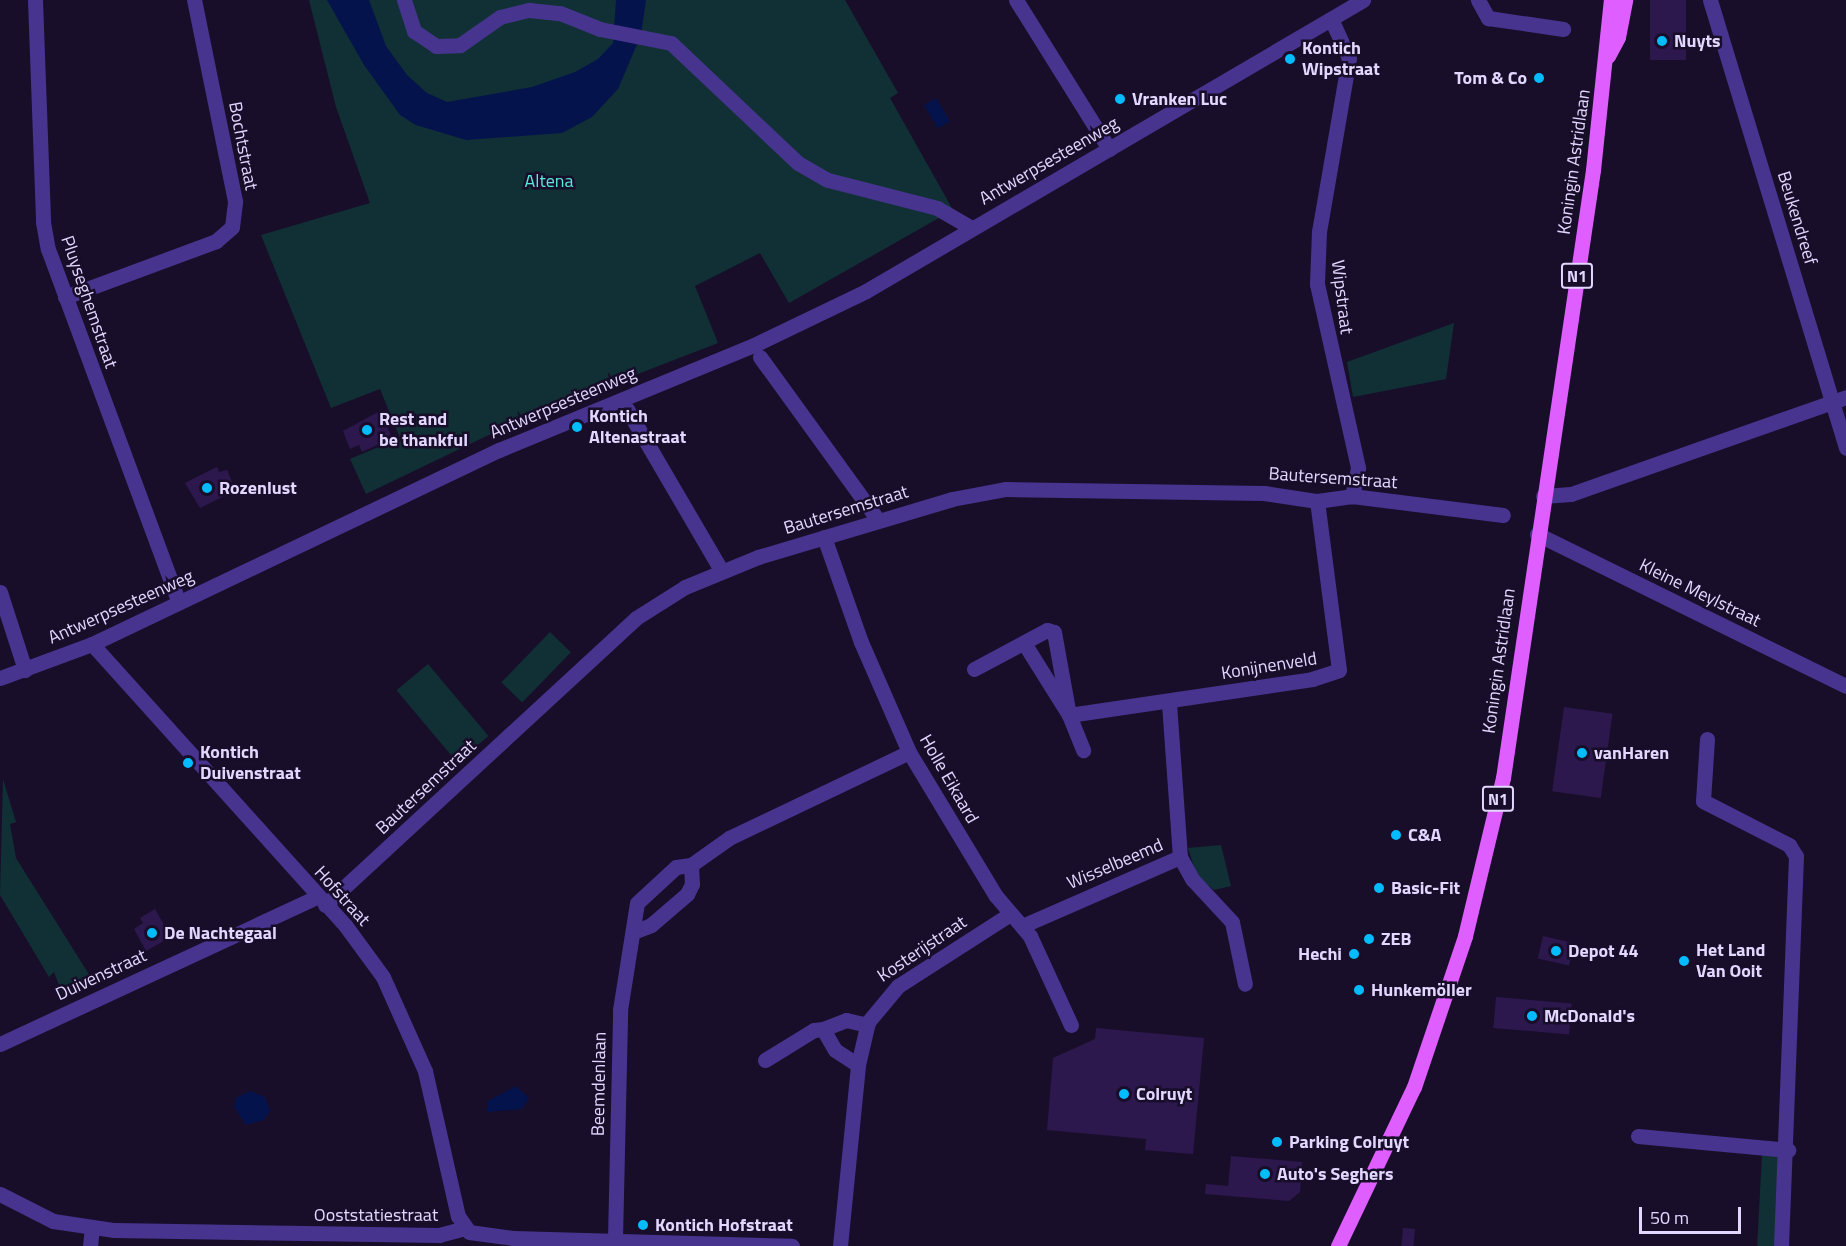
<!DOCTYPE html>
<meta charset="utf-8">
<style>
body{margin:0}
#map{position:relative;width:1846px;height:1246px;overflow:hidden;background:#180e2a;font-family:"Titillium Web",sans-serif}
div>[style]{position:absolute}
.green>*{inset:0;background:#103035;transform-origin:0 0}
.water>*{inset:0;background:#05134c;transform-origin:0 0}
.building>*{inset:0;background:#2c184d;transform-origin:0 0}
.minor>*{height:15px;margin:-7.5px;padding:0 7.5px;transform-origin:7.5px;border-radius:7.5px;background:#47348e}
.major>*{height:15px;margin:-7.5px;padding:0 7.5px;transform-origin:7.5px;border-radius:7.5px;background:#de5eff}
.dots>*{width:16px;height:16px;translate:-50% -50%;box-sizing:border-box;border:3px solid #180e2a;border-radius:50%}
span{translate:-50% -50%;white-space:nowrap;text-align:center;line-height:1.15;-webkit-text-stroke:5px #180e2a;paint-order:stroke}
.shield-label span{padding:2px 4px;background:#180e2a;border:2px solid;border-radius:4px;-webkit-text-stroke-width:0}
.shield-label{font-size:16px;color:#e2d7ff;font-weight:700}
.poi-label{font-size:18px;color:#e2d7ff;font-weight:700}
.left{translate:0 -50%;text-align:left}
.right{translate:-100% -50%;text-align:right}
.street-label{font-size:18px;color:#e2d7ff}
.park-label{font-size:18px;color:#57ebdf}
.scale{position:absolute;left:1639px;top:1207px;width:102px;height:27px;box-sizing:border-box;border:3px solid #e2d7ff;border-top:0;padding-left:8px;font-size:18px;line-height:21px;white-space:nowrap;color:#e2d7ff;-webkit-text-stroke:4px #180e2a;paint-order:stroke}
</style>
<div id="map">
<div class="green">
<i style="clip-path:polygon(309px 0,845px 0,898px 93px,890px 98px,953px 210px,789px 303px,760px 253px,695px 286px,718px 343px,524px 418px,366px 494px,350px 459px,400px 438px,380px 389px,331px 408px,261px 235px,370px 203px,336px 107px)"></i>
<i style="clip-path:polygon(1454px 323px,1446px 379px,1353px 397px,1347px 362px)"></i>
<i style="left:550px;top:632px;width:29px;height:70px;rotate:44deg"></i>
<i style="left:428px;top:664px;width:94px;height:41px;rotate:50deg"></i>
<i style="clip-path:polygon(3px 779px,16px 822px,10px 824px,16px 858px,95px 984px,64px 998px,54px 972px,49px 977px,0 895px)"></i>
<i style="clip-path:polygon(1221px 845px,1231px 886px,1214px 890px,1197px 876px,1188px 848px)"></i>
<i style="left:1762px;top:1154px;width:18px;height:92px;rotate:3deg"></i>
</div>
<div class="water">
<i style="clip-path:polygon(327px 0,369px 0,386px 46px,407px 75px,427px 93px,447px 102px,532px 87px,575px 72px,598px 59px,613px 43px,616px 0,646px 0,641px 35px,618px 89px,592px 117px,562px 133px,466px 140px,416px 125px,400px 115px,364px 65px)"></i>
<i style="left:936px;top:98px;width:27px;height:14px;rotate:59deg"></i>
<i style="clip-path:polygon(516px 1086px,529px 1098px,522px 1109px,487px 1112px,488px 1101px)"></i>
<i style="clip-path:polygon(250px 1091px,265px 1097px,270px 1111px,264px 1120px,246px 1125px,234px 1107px,236px 1098px)"></i>
</div>
<div class="building">
<i style="left:1650px;top:0;width:36px;height:60px"></i>
<i style="clip-path:polygon(380px 411px,392px 438px,362px 452px,359px 445px,350px 449px,343px 431px)"></i>
<i style="clip-path:polygon(217px 467px,219px 472px,227px 470px,232px 482px,225px 485px,228px 494px,200px 508px,185px 483px)"></i>
<i style="left:1564px;top:707px;width:49px;height:85px;rotate:8deg"></i>
<i style="clip-path:polygon(155px 909px,171px 937px,146px 951px,134px 929px,143px 923px,140px 918px)"></i>
<i style="left:1543px;top:936px;width:32px;height:23px;rotate:13deg"></i>
<i style="left:1496px;top:997px;width:76px;height:31px;rotate:5deg"></i>
<i style="clip-path:polygon(1096px 1028px,1204px 1038px,1193px 1154px,1145px 1150px,1146px 1139px,1047px 1130px,1053px 1058px,1095px 1039px)"></i>
<i style="clip-path:polygon(1231px 1156px,1302px 1162px,1300px 1192px,1289px 1201px,1205px 1194px,1206px 1184px,1228px 1186px)"></i>
<i style="left:1403px;top:1228px;width:12px;height:18px;rotate:5deg"></i>
</div>
<div class="minor">
<i style="left:35px;top:0;width:222px;rotate:87.9deg"></i>
<i style="left:43px;top:222px;width:27px;rotate:80deg"></i>
<i style="left:48px;top:249px;width:377px;rotate:69.7deg"></i>
<i style="left:404px;top:0;width:33px;rotate:72deg"></i>
<i style="left:414px;top:31px;width:27px;rotate:34deg"></i>
<i style="left:436px;top:46px;width:24px;rotate:-2deg"></i>
<i style="left:460px;top:45px;width:49px;rotate:-35deg"></i>
<i style="left:500px;top:17px;width:30px;rotate:-14deg"></i>
<i style="left:529px;top:10px;width:31px;rotate:6deg"></i>
<i style="left:560px;top:13px;width:43px;rotate:21.8deg"></i>
<i style="left:600px;top:29px;width:72px;rotate:11.2deg"></i>
<i style="left:671px;top:43px;width:175px;rotate:43.4deg"></i>
<i style="left:798px;top:163px;width:34px;rotate:30deg"></i>
<i style="left:828px;top:180px;width:113px;rotate:14.4deg"></i>
<i style="left:937px;top:208px;width:39px;rotate:30deg"></i>
<i style="left:1016px;top:0;width:176px;rotate:58deg"></i>
<i style="left:1478px;top:0;width:21px;rotate:61deg"></i>
<i style="left:1488px;top:18px;width:76px;rotate:8.3deg"></i>
<i style="left:1710px;top:0;width:468px;rotate:73.1deg"></i>
<i style="left:1331px;top:19px;width:43px;rotate:65.2deg"></i>
<i style="left:1349px;top:58px;width:176px;rotate:99.8deg"></i>
<i style="left:1319px;top:231px;width:53px;rotate:92.2deg"></i>
<i style="left:1317px;top:284px;width:189px;rotate:77.4deg"></i>
<i style="left:1358px;top:468px;width:29px;rotate:102deg"></i>
<i style="left:65px;top:297px;width:161px;rotate:-20.3deg"></i>
<i style="left:216px;top:241px;width:21px;rotate:-41deg"></i>
<i style="left:232px;top:227px;width:26px;rotate:-83deg"></i>
<i style="left:235px;top:201px;width:205px;rotate:-101.5deg"></i>
<i style="left:760px;top:357px;width:201px;rotate:54.1deg"></i>
<i style="left:627px;top:409px;width:186px;rotate:59.7deg"></i>
<i style="left:1543px;top:496px;width:28px;rotate:-4deg"></i>
<i style="left:1571px;top:494px;width:292px;rotate:-19.4deg"></i>
<i style="left:1537px;top:534px;width:344px;rotate:26.2deg"></i>
<i style="left:824px;top:537px;width:111px;rotate:70.6deg"></i>
<i style="left:861px;top:642px;width:120px;rotate:66.4deg"></i>
<i style="left:909px;top:752px;width:168px;rotate:58.9deg"></i>
<i style="left:996px;top:896px;width:52px;rotate:49.6deg"></i>
<i style="left:1030px;top:936px;width:98px;rotate:65.3deg"></i>
<i style="left:0;top:592px;width:82px;rotate:72.2deg"></i>
<i style="left:1024px;top:643px;width:85px;rotate:58deg"></i>
<i style="left:1069px;top:715px;width:38px;rotate:68deg"></i>
<i style="left:92px;top:644px;width:378px;rotate:48deg"></i>
<i style="left:345px;top:925px;width:64px;rotate:53.8deg"></i>
<i style="left:383px;top:977px;width:103px;rotate:65.9deg"></i>
<i style="left:425px;top:1071px;width:149px;rotate:77.2deg"></i>
<i style="left:458px;top:1216px;width:19px;rotate:55deg"></i>
<i style="left:469px;top:1232px;width:44px;rotate:7.8deg"></i>
<i style="left:513px;top:1238px;width:279px;rotate:1.6deg"></i>
<i style="left:974px;top:669px;width:83px;rotate:-28.1deg"></i>
<i style="left:1047px;top:630px;width:7px;rotate:16deg"></i>
<i style="left:1054px;top:632px;width:84px;rotate:79.8deg"></i>
<i style="left:0;top:678px;width:98px;rotate:-20.3deg"></i>
<i style="left:92px;top:644px;width:451px;rotate:-25.5deg"></i>
<i style="left:499px;top:450px;width:276px;rotate:-22.4deg"></i>
<i style="left:754px;top:345px;width:124px;rotate:-25.7deg"></i>
<i style="left:866px;top:291px;width:576px;rotate:-30.35deg"></i>
<i style="left:1069px;top:715px;width:246px;rotate:-8.4deg"></i>
<i style="left:1312px;top:679px;width:28px;rotate:-18deg"></i>
<i style="left:1339px;top:670px;width:170px;rotate:-97.4deg"></i>
<i style="left:1707px;top:739px;width:62px;rotate:93.7deg"></i>
<i style="left:1703px;top:801px;width:97px;rotate:27.1deg"></i>
<i style="left:1789px;top:845px;width:13px;rotate:58deg"></i>
<i style="left:1796px;top:856px;width:390px;rotate:92.2deg"></i>
<i style="left:1180px;top:857px;width:26px;rotate:61deg"></i>
<i style="left:1193px;top:880px;width:57px;rotate:47.1deg"></i>
<i style="left:1232px;top:922px;width:63px;rotate:78.2deg"></i>
<i style="left:325px;top:905px;width:423px;rotate:-42.7deg"></i>
<i style="left:636px;top:618px;width:58px;rotate:-32.3deg"></i>
<i style="left:685px;top:587px;width:79px;rotate:-22.3deg"></i>
<i style="left:758px;top:557px;width:202px;rotate:-16.6deg"></i>
<i style="left:952px;top:499px;width:55px;rotate:-10.5deg"></i>
<i style="left:1006px;top:489px;width:258px;rotate:0.9deg"></i>
<i style="left:1264px;top:493px;width:54px;rotate:8.6deg"></i>
<i style="left:1317px;top:501px;width:35px;rotate:-8deg"></i>
<i style="left:1352px;top:496px;width:152px;rotate:7.2deg"></i>
<i style="left:1022px;top:926px;width:172px;rotate:-23.6deg"></i>
<i style="left:1180px;top:857px;width:155px;rotate:-94.1deg"></i>
<i style="left:633px;top:932px;width:19px;rotate:-21deg"></i>
<i style="left:651px;top:925px;width:48px;rotate:-40.7deg"></i>
<i style="left:687px;top:894px;width:11px;rotate:-63deg"></i>
<i style="left:692px;top:884px;width:19px;rotate:-93deg"></i>
<i style="left:0;top:1044px;width:349px;rotate:-24.9deg"></i>
<i style="left:765px;top:1060px;width:57px;rotate:-31.5deg"></i>
<i style="left:814px;top:1030px;width:9px;rotate:-6deg"></i>
<i style="left:858px;top:1065px;width:27px;rotate:-147deg"></i>
<i style="left:835px;top:1050px;width:24px;rotate:-120deg"></i>
<i style="left:823px;top:1029px;width:25px;rotate:-21deg"></i>
<i style="left:846px;top:1020px;width:22px;rotate:13deg"></i>
<i style="left:1638px;top:1136px;width:151px;rotate:5.3deg"></i>
<i style="left:0;top:1194px;width:59px;rotate:27deg"></i>
<i style="left:53px;top:1221px;width:62px;rotate:8.4deg"></i>
<i style="left:114px;top:1230px;width:325px;rotate:0.9deg"></i>
<i style="left:439px;top:1235px;width:27px;rotate:-15deg"></i>
<i style="left:615px;top:1239px;width:229px;rotate:-88.7deg"></i>
<i style="left:620px;top:1010px;width:108px;rotate:-81deg"></i>
<i style="left:637px;top:903px;width:53px;rotate:-42.7deg"></i>
<i style="left:676px;top:867px;width:15px;rotate:-8deg"></i>
<i style="left:691px;top:865px;width:47px;rotate:-35.4deg"></i>
<i style="left:729px;top:838px;width:199px;rotate:-25.5deg"></i>
<i style="left:90px;top:1246px;width:18px;rotate:-84deg"></i>
<i style="left:840px;top:1246px;width:182px;rotate:-84.3deg"></i>
<i style="left:858px;top:1065px;width:44px;rotate:-76.9deg"></i>
<i style="left:868px;top:1022px;width:47px;rotate:-50.2deg"></i>
<i style="left:898px;top:986px;width:133px;rotate:-32.7deg"></i>
</div>
<div class="major">
<i style="left:1608px;top:56px;width:21px;rotate:-62deg"></i>
<i style="left:1618px;top:37px;width:38px;rotate:-79deg"></i>
<i style="left:1338px;top:1246px;width:176px;rotate:-64.5deg"></i>
<i style="left:1414px;top:1087px;width:159px;rotate:-71.3deg"></i>
<i style="left:1465px;top:936px;width:163px;rotate:-76.5deg"></i>
<i style="left:1503px;top:778px;width:615px;rotate:-81.58deg"></i>
<i style="left:1593px;top:170px;width:171px;rotate:-84deg"></i>
</div>
<div class="dots">
<i style="left:1662px;top:41px;background:#03bbff"></i>
<i style="left:1290px;top:59px;background:#03bbff"></i>
<i style="left:1539px;top:78px;background:#03bbff"></i>
<i style="left:1120px;top:99px;background:#03bbff"></i>
<i style="left:577px;top:427px;background:#03bbff"></i>
<i style="left:367px;top:430px;background:#03bbff"></i>
<i style="left:207px;top:488px;background:#03bbff"></i>
<i style="left:1582px;top:753px;background:#03bbff"></i>
<i style="left:188px;top:763px;background:#03bbff"></i>
<i style="left:1396px;top:835px;background:#03bbff"></i>
<i style="left:1379px;top:888px;background:#03bbff"></i>
<i style="left:152px;top:933px;background:#03bbff"></i>
<i style="left:1369px;top:939px;background:#03bbff"></i>
<i style="left:1556px;top:951px;background:#03bbff"></i>
<i style="left:1354px;top:954px;background:#03bbff"></i>
<i style="left:1684px;top:961px;background:#03bbff"></i>
<i style="left:1359px;top:990px;background:#03bbff"></i>
<i style="left:1532px;top:1016px;background:#03bbff"></i>
<i style="left:1124px;top:1094px;background:#03bbff"></i>
<i style="left:1277px;top:1142px;background:#03bbff"></i>
<i style="left:1265px;top:1174px;background:#03bbff"></i>
<i style="left:643px;top:1225px;background:#03bbff"></i>
</div>
<div class="shield-label">
<span style="left:1577px;top:276px">N1</span>
<span style="left:1498px;top:799px">N1</span>
</div>
<div class="poi-label">
<span class="left" style="left:1674px;top:41px">Nuyts</span>
<span class="left" style="left:1302px;top:59px">Kontich<br>Wipstraat</span>
<span class="right" style="left:1527px;top:78px">Tom &amp; Co</span>
<span class="left" style="left:1132px;top:99px">Vranken Luc</span>
<span class="left" style="left:589px;top:427px">Kontich<br>Altenastraat</span>
<span class="left" style="left:379px;top:430px">Rest and<br>be thankful</span>
<span class="left" style="left:219px;top:488px">Rozenlust</span>
<span class="left" style="left:200px;top:763px">Kontich<br>Duivenstraat</span>
<span class="left" style="left:1594px;top:753px">vanHaren</span>
<span class="left" style="left:1408px;top:835px">C&amp;A</span>
<span class="left" style="left:1391px;top:888px">Basic-Fit</span>
<span class="left" style="left:164px;top:933px">De Nachtegaal</span>
<span class="left" style="left:1381px;top:939px">ZEB</span>
<span class="left" style="left:1568px;top:951px">Depot 44</span>
<span class="left" style="left:1696px;top:961px">Het Land<br>Van Ooit</span>
<span class="right" style="left:1342px;top:954px">Hechi</span>
<span class="left" style="left:1371px;top:990px">Hunkemöller</span>
<span class="left" style="left:1544px;top:1016px">McDonald's</span>
<span class="left" style="left:1136px;top:1094px">Colruyt</span>
<span class="left" style="left:1289px;top:1142px">Parking Colruyt</span>
<span class="left" style="left:1277px;top:1174px">Auto's Seghers</span>
<span class="left" style="left:655px;top:1225px">Kontich Hofstraat</span>
</div>
<div class="street-label">
<span style="left:243px;top:146px;rotate:79deg">Bochtstraat</span>
<span style="left:1049px;top:161px;rotate:-30deg">Antwerpsesteenweg</span>
<span style="left:1574px;top:162px;rotate:-82deg">Koningin Astridlaan</span>
<span style="left:1797px;top:218px;rotate:73deg">Beukendreef</span>
<span style="left:1342px;top:297px;rotate:83deg">Wipstraat</span>
<span style="left:89px;top:302px;rotate:71deg">Pluyseghemstraat</span>
<span style="left:563px;top:403px;rotate:-23deg">Antwerpsesteenweg</span>
<span style="left:1333px;top:478px;rotate:4deg">Bautersemstraat</span>
<span style="left:846px;top:510px;rotate:-17deg">Bautersemstraat</span>
<span style="left:1700px;top:593px;rotate:26deg">Kleine Meylstraat</span>
<span style="left:121px;top:607px;rotate:-24deg">Antwerpsesteenweg</span>
<span style="left:1499px;top:661px;rotate:-82deg">Koningin Astridlaan</span>
<span style="left:1269px;top:666px;rotate:-9deg">Konijnenveld</span>
<span style="left:949px;top:779px;rotate:60deg">Holle Eikaard</span>
<span style="left:426px;top:787px;rotate:-43deg">Bautersemstraat</span>
<span style="left:1115px;top:864px;rotate:-23deg">Wisselbeemd</span>
<span style="left:342px;top:896px;rotate:48deg">Hofstraat</span>
<span style="left:922px;top:949px;rotate:-34deg">Kosterijstraat</span>
<span style="left:101px;top:975px;rotate:-25deg">Duivenstraat</span>
<span style="left:599px;top:1084px;rotate:-89deg">Beemdenlaan</span>
<span style="left:376px;top:1215px">Ooststatiestraat</span>
</div>
<div class="park-label">
<span style="left:549px;top:181px">Altena</span>
</div>
<div class="scale">50 m</div>
</div>
